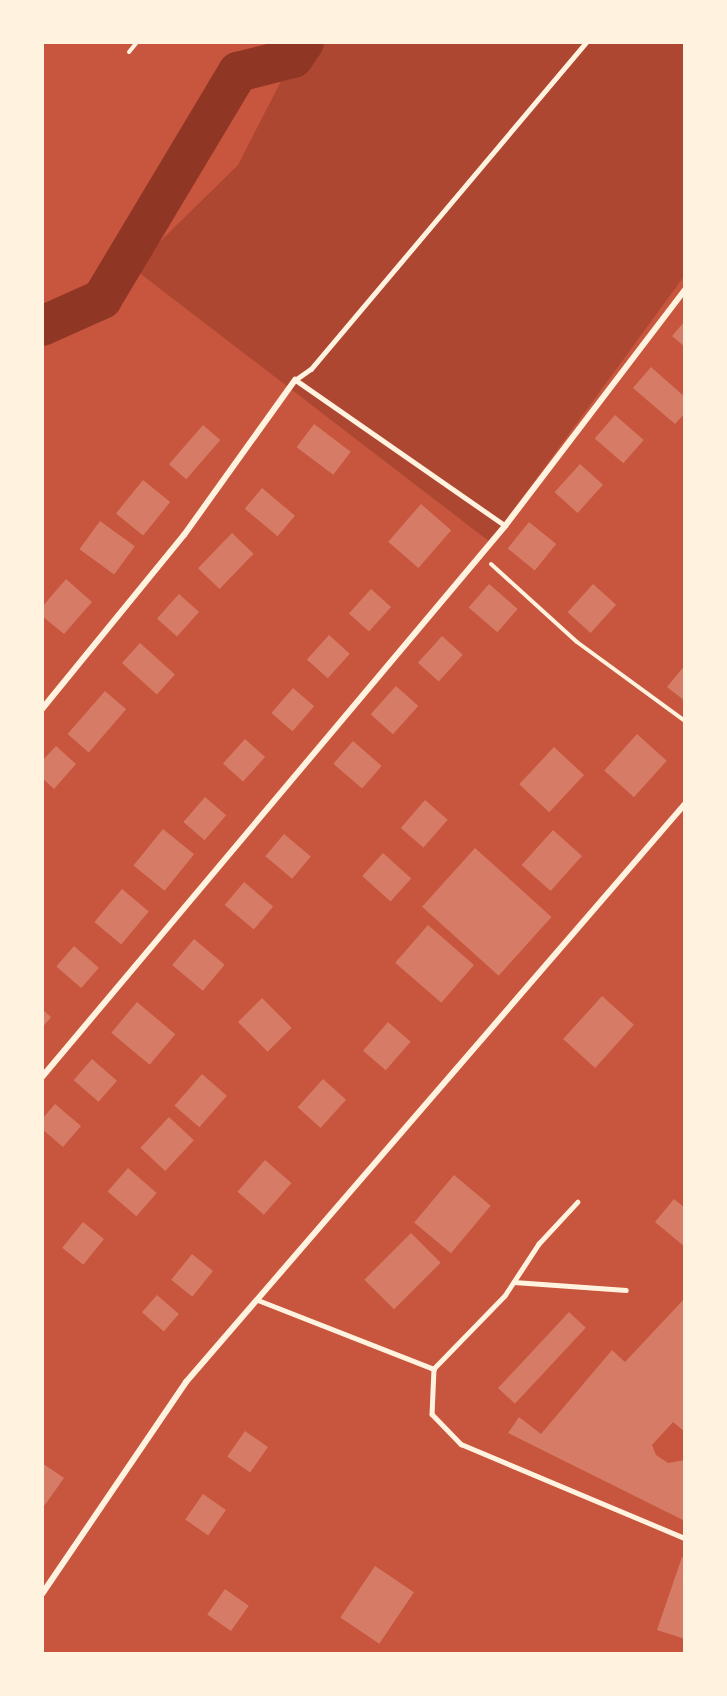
<!DOCTYPE html>
<style>
body{margin:0}
#map{position:relative;width:727px;height:1696px;overflow:hidden;background:#c8553d;font-family:"Work Sans",sans-serif}
div>[style]{position:absolute}
.green>*{inset:0;background:#ae4732}
.river>*{height:40px;margin:-20px;padding:0 20px;transform-origin:20px;border-radius:20px;background:#8f3625}
.building>*{inset:0;background:#d67c66;transform-origin:0 0}
.path>*{height:4px;margin:-2px;padding:0 2px;transform-origin:2px;border-radius:2px;background:#fff3e0}
.service>*{height:4.5px;margin:-2.25px;padding:0 2.25px;transform-origin:2.25px;border-radius:2.25px;background:#fff3e0}
.minor>*{height:6px;margin:-3px;padding:0 3px;transform-origin:3px;border-radius:3px;background:#fff3e0}
span{translate:-50% -50%;white-space:nowrap;text-align:center;line-height:1.15;-webkit-text-stroke:4.5px #fff3e0;paint-order:stroke}
.frame{position:absolute;inset:0;border:44px solid #fff3e0;pointer-events:none}
</style>
<div id="map">
<div class="green">
<i style="clip-path:polygon(301px 42px,685px 42px,685px 275px,490px 542px,133px 268px,238px 165px)"></i>
</div>
<div class="river">
<i style="left:42px;top:326px;width:66px;rotate:-24.2deg"></i>
<i style="left:102px;top:299px;width:265px;rotate:-59.1deg"></i>
<i style="left:238px;top:72px;width:57px;rotate:-14.3deg"></i>
<i style="left:293px;top:58px;width:19px;rotate:-55deg"></i>
</div>
<div class="building">
<i style="clip-path:polygon(685px 321px,685px 347px,672px 336px)"></i>
<i style="clip-path:polygon(651px 367px,685px 397px,685px 413px,675px 424px,633px 388px)"></i>
<i style="left:615px;top:415px;width:38px;height:31px;rotate:41deg"></i>
<i style="left:314px;top:424px;width:46px;height:29px;rotate:37deg"></i>
<i style="left:203px;top:425px;width:23px;height:52px;rotate:41deg"></i>
<i style="left:580px;top:464px;width:31px;height:38px;rotate:42deg"></i>
<i style="left:143px;top:480px;width:35px;height:43px;rotate:39deg"></i>
<i style="left:262px;top:488px;width:43px;height:27px;rotate:40deg"></i>
<i style="left:421px;top:504px;width:40px;height:50px;rotate:41deg"></i>
<i style="left:100px;top:521px;width:43px;height:35px;rotate:36deg"></i>
<i style="left:529px;top:522px;width:35px;height:34px;rotate:39deg"></i>
<i style="left:232px;top:533px;width:30px;height:49px;rotate:44deg"></i>
<i style="clip-path:polygon(66px 579px,92px 602px,64px 634px,42px 616px,42px 607px)"></i>
<i style="left:489px;top:584px;width:38px;height:31px;rotate:41deg"></i>
<i style="left:593px;top:584px;width:31px;height:38px;rotate:42deg"></i>
<i style="left:371px;top:589px;width:27px;height:33px;rotate:42deg"></i>
<i style="left:179px;top:594px;width:27px;height:33px;rotate:42deg"></i>
<i style="left:329px;top:635px;width:28px;height:33px;rotate:42deg"></i>
<i style="left:442px;top:636px;width:28px;height:36px;rotate:42deg"></i>
<i style="left:140px;top:643px;width:47px;height:27px;rotate:42deg"></i>
<i style="clip-path:polygon(685px 665px,685px 701px,667px 687px)"></i>
<i style="left:396px;top:686px;width:30px;height:38px;rotate:42deg"></i>
<i style="left:293px;top:688px;width:28px;height:33px;rotate:41deg"></i>
<i style="left:105px;top:691px;width:28px;height:57px;rotate:41deg"></i>
<i style="left:637px;top:734px;width:40px;height:49px;rotate:42deg"></i>
<i style="left:245px;top:739px;width:27px;height:33px;rotate:42deg"></i>
<i style="left:353px;top:741px;width:38px;height:30px;rotate:41deg"></i>
<i style="clip-path:polygon(56px 746px,76px 764px,54px 789px,42px 778px,42px 761px)"></i>
<i style="left:554px;top:747px;width:41px;height:51px;rotate:43deg"></i>
<i style="left:205px;top:797px;width:28px;height:33px;rotate:41deg"></i>
<i style="left:425px;top:800px;width:30px;height:37px;rotate:41deg"></i>
<i style="left:163px;top:829px;width:40px;height:47px;rotate:39deg"></i>
<i style="left:553px;top:830px;width:39px;height:47px;rotate:42deg"></i>
<i style="left:284px;top:834px;width:35px;height:29px;rotate:40deg"></i>
<i style="left:475px;top:848px;width:103px;height:79px;rotate:42deg"></i>
<i style="left:383px;top:853px;width:38px;height:31px;rotate:42deg"></i>
<i style="left:244px;top:882px;width:38px;height:30px;rotate:40deg"></i>
<i style="left:122px;top:889px;width:35px;height:43px;rotate:40deg"></i>
<i style="left:428px;top:925px;width:61px;height:50px;rotate:41deg"></i>
<i style="left:194px;top:939px;width:40px;height:34px;rotate:40deg"></i>
<i style="left:74px;top:946px;width:33px;height:27px;rotate:41deg"></i>
<i style="left:602px;top:996px;width:43px;height:58px;rotate:42deg"></i>
<i style="left:262px;top:998px;width:42px;height:34px;rotate:45deg"></i>
<i style="left:137px;top:1002px;width:50px;height:40px;rotate:40deg"></i>
<i style="clip-path:polygon(42px 1009px,51px 1017px,42px 1028px)"></i>
<i style="left:388px;top:1022px;width:30px;height:38px;rotate:41deg"></i>
<i style="left:92px;top:1059px;width:33px;height:28px;rotate:41deg"></i>
<i style="left:202px;top:1074px;width:33px;height:42px;rotate:41deg"></i>
<i style="left:323px;top:1079px;width:31px;height:38px;rotate:42deg"></i>
<i style="clip-path:polygon(55px 1104px,81px 1126px,63px 1147px,42px 1129px,42px 1119px)"></i>
<i style="left:169px;top:1117px;width:34px;height:42px;rotate:43deg"></i>
<i style="left:265px;top:1160px;width:35px;height:42px;rotate:41deg"></i>
<i style="left:128px;top:1168px;width:38px;height:31px;rotate:41deg"></i>
<i style="left:454px;top:1175px;width:48px;height:62px;rotate:40deg"></i>
<i style="clip-path:polygon(674px 1199px,685px 1208px,685px 1247px,655px 1222px)"></i>
<i style="left:83px;top:1222px;width:27px;height:33px;rotate:39deg"></i>
<i style="left:411px;top:1233px;width:42px;height:66px;rotate:45deg"></i>
<i style="left:192px;top:1254px;width:27px;height:33px;rotate:39deg"></i>
<i style="left:157px;top:1295px;width:29px;height:23px;rotate:41deg"></i>
<i style="clip-path:polygon(685px 1298px,685px 1432px,673px 1422px,652px 1445px,656px 1455px,668px 1463px,685px 1460px,685px 1521px,508px 1433px,519px 1417px,541px 1434px,612px 1350px,625px 1362px)"></i>
<i style="left:569px;top:1312px;width:23px;height:104px;rotate:43deg"></i>
<i style="left:245px;top:1431px;width:28px;height:31px;rotate:35deg"></i>
<i style="clip-path:polygon(42px 1463px,64px 1478px,42px 1509px)"></i>
<i style="left:203px;top:1494px;width:28px;height:31px;rotate:35deg"></i>
<i style="clip-path:polygon(682px 1557px,685px 1558px,685px 1639px,657px 1630px)"></i>
<i style="left:375px;top:1566px;width:47px;height:62px;rotate:34deg"></i>
<i style="left:225px;top:1589px;width:29px;height:31px;rotate:35deg"></i>
</div>
<div class="path">
<i style="left:129px;top:52px;width:13px;rotate:-51deg"></i>
<i style="left:491px;top:564px;width:116px;rotate:42.2deg"></i>
<i style="left:577px;top:642px;width:134px;rotate:36.2deg"></i>
</div>
<div class="service">
<i style="left:505px;top:526px;width:256px;rotate:-145.2deg"></i>
<i style="left:295px;top:380px;width:19px;rotate:-35deg"></i>
<i style="left:311px;top:369px;width:427px;rotate:-49.9deg"></i>
<i style="left:578px;top:1202px;width:57px;rotate:132.9deg"></i>
<i style="left:539px;top:1244px;width:62px;rotate:123.2deg"></i>
<i style="left:505px;top:1296px;width:102px;rotate:134.2deg"></i>
<i style="left:434px;top:1369px;width:45px;rotate:92.5deg"></i>
<i style="left:432px;top:1414px;width:42px;rotate:46deg"></i>
<i style="left:461px;top:1444px;width:243px;rotate:22.8deg"></i>
<i style="left:514px;top:1282px;width:112px;rotate:4.1deg"></i>
<i style="left:258px;top:1300px;width:189px;rotate:21.4deg"></i>
</div>
<div class="minor">
<i style="left:42px;top:709px;width:225px;rotate:-50.8deg"></i>
<i style="left:184px;top:535px;width:191px;rotate:-54.4deg"></i>
<i style="left:42px;top:1077px;width:720px;rotate:-49.96deg"></i>
<i style="left:505px;top:526px;width:297px;rotate:-52.7deg"></i>
<i style="left:42px;top:1594px;width:256px;rotate:-55.8deg"></i>
<i style="left:186px;top:1382px;width:764px;rotate:-49.2deg"></i>
</div>
<div class="frame"></div>
</div>
